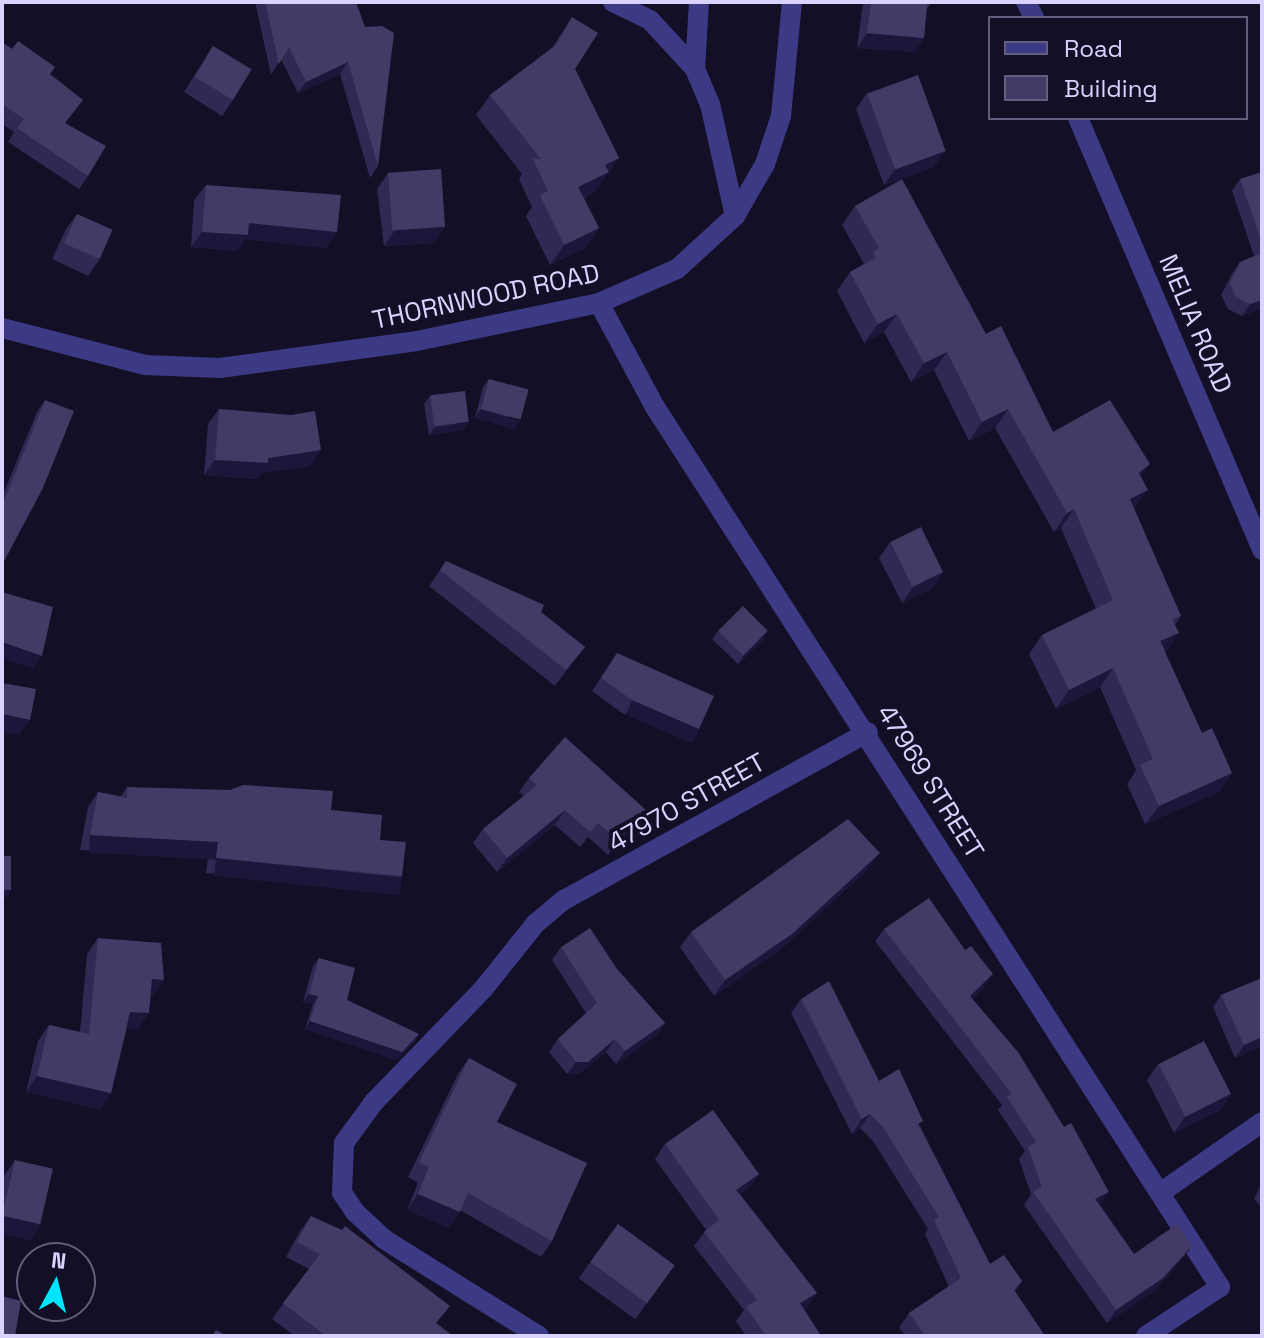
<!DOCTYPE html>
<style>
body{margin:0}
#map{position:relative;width:1264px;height:1338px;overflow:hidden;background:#130f26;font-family:"Space Grotesk",sans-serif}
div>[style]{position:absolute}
.minor>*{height:20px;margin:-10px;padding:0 10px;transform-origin:10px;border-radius:10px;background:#3d3a85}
.wall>*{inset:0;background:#312854;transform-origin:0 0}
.shaded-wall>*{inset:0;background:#1d163a;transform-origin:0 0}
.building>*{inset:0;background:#433a66;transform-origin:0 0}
span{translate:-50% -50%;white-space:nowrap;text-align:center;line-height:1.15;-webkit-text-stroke:8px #130f26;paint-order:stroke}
.street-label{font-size:26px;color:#d9d4ff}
.frame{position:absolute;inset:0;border:4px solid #d9d4ff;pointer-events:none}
.legend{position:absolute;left:988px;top:16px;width:260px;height:104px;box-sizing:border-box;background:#130f26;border:2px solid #625e7d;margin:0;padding:10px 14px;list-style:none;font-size:24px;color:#d9d4ff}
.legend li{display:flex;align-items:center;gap:16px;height:40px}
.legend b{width:40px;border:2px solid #625e7d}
.north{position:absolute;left:16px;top:1242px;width:80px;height:80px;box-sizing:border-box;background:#130f26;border:2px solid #625e7d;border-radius:50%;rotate:7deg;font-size:22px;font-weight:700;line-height:32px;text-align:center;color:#d9d4ff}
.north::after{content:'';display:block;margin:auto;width:28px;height:36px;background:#00e5ff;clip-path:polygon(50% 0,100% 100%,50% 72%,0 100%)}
</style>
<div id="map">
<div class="minor">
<i style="left:613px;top:2px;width:41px;rotate:25.9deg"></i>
<i style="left:650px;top:20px;width:67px;rotate:47.4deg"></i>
<i style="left:695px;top:69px;width:38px;rotate:67deg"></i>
<i style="left:710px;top:104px;width:115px;rotate:77.4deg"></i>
<i style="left:1026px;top:2px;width:18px;rotate:63deg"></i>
<i style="left:695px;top:69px;width:67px;rotate:-86.6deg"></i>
<i style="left:1078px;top:118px;width:470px;rotate:66.9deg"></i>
<i style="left:599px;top:303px;width:118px;rotate:61.7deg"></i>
<i style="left:655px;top:407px;width:1046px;rotate:57.3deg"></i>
<i style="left:1220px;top:1287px;width:89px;rotate:146.5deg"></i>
<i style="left:2px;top:328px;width:148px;rotate:14.5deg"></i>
<i style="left:145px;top:365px;width:75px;rotate:2.3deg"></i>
<i style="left:220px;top:368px;width:199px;rotate:-7.8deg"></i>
<i style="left:417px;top:341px;width:186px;rotate:-11.8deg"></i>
<i style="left:599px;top:303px;width:85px;rotate:-23.6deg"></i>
<i style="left:677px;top:269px;width:79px;rotate:-42.4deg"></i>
<i style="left:735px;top:216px;width:60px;rotate:-60deg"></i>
<i style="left:765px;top:164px;width:51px;rotate:-71.6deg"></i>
<i style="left:781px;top:116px;width:115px;rotate:-84.5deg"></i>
<i style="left:1160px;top:1193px;width:124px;rotate:-34.8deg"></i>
<i style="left:539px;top:1336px;width:183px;rotate:-148deg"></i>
<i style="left:384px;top:1239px;width:40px;rotate:-137deg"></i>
<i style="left:355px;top:1212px;width:23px;rotate:-124deg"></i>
<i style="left:342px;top:1193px;width:50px;rotate:-87.7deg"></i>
<i style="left:344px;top:1143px;width:51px;rotate:-53.8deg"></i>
<i style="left:374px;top:1102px;width:158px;rotate:-46deg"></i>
<i style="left:484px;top:988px;width:82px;rotate:-51.4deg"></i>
<i style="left:535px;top:924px;width:38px;rotate:-40deg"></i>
<i style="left:564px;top:900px;width:347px;rotate:-28.9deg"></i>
</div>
<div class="wall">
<i style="clip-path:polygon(255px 2px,356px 2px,378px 166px,370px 178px,340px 74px,298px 93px,281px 59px,271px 75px)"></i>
<i style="clip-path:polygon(863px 2px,932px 2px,927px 9px,924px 38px,914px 52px,857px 48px)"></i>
<i style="clip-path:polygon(572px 17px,575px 69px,619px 158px,594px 192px,584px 198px,599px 228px,585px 248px,550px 265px,526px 216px,532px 207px,519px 179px,522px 174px,476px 115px,490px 95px,552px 48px)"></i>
<i style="clip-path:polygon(2px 42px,50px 74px,66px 123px,88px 176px,79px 189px,8px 142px,14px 132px,2px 124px)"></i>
<i style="clip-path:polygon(213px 46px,233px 100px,222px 116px,184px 92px)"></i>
<i style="clip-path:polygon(867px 93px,934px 167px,884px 185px,856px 109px)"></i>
<i style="clip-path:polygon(1262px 172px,1262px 308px,1242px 316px,1228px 309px,1221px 295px,1232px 274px,1240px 262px,1254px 256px,1232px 191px,1240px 179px)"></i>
<i style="clip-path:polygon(388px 173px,434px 243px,384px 246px,377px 189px)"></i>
<i style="clip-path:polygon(206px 185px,337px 232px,326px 248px,245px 239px,237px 251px,191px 247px,194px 200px)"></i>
<i style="clip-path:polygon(855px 206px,986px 334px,1053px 432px,1141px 477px,1134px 509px,1181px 616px,1175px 625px,1165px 652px,1202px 733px,1232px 773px,1219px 792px,1145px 824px,1127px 784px,1136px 770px,1100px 687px,1056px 709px,1029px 654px,1042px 635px,1096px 609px,1061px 528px,1054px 532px,995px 428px,969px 441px,934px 370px,911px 382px,884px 332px,864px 343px,837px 291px,850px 272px,864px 264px,842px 225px)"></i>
<i style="clip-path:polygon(77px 214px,99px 260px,88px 276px,52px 259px,66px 229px)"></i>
<i style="clip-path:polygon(489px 379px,514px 429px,475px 418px,483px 387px)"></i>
<i style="clip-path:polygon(430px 396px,463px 430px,429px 435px,424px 404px)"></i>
<i style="clip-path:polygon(45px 400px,2px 565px,2px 497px,37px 412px)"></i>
<i style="clip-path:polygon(219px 409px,321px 450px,310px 466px,261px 473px,256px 479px,204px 475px,208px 424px)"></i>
<i style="clip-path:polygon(890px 542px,943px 572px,932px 588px,902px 603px,879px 558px)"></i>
<i style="clip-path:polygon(446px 561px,541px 612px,585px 647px,555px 686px,429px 586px)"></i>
<i style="clip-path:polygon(718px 631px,763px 640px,738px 664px,712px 639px)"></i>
<i style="clip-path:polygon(617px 653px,699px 729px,690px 742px,622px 713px,592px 691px)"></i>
<i style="clip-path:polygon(529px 778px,636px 824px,608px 855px,588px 837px,580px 847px,555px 825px,497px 872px,473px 843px,483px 829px,524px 796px,519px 792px)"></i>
<i style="clip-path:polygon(127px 787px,331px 810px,380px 840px,402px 876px,392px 891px,206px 873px,208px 857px,80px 850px,88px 807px,98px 792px,121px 796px)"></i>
<i style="clip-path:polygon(868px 869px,781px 949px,714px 996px,680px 947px,691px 932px)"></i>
<i style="clip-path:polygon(884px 929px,984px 987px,972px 999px,1100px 1205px,1134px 1254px,1192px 1246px,1183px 1258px,1154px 1291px,1107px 1323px,1024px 1205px,1031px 1194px,1019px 1159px,1025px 1151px,998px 1110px,1002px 1105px,875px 941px)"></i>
<i style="clip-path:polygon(98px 938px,153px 996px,151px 996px,138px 1029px,127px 1028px,111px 1093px,100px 1109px,26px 1092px,38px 1041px,49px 1025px,80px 1032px,87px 954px)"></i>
<i style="clip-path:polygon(561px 947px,617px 969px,665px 1023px,656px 1036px,616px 1064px,606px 1052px,579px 1074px,567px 1074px,549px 1052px,558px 1039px,586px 1013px,552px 960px)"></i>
<i style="clip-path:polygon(319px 958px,347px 1000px,419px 1034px,414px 1042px,396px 1060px,305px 1029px,313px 1004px,303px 1002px,313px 966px)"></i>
<i style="clip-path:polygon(1262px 978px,1262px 1046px,1235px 1058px,1213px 1007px,1221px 995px)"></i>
<i style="clip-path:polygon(801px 999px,879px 1081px,920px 1126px,990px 1264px,1022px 1281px,1015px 1291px,1045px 1336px,906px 1336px,899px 1328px,909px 1313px,949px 1287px,925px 1234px,928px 1229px,873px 1141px,860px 1128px,852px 1134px,791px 1013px)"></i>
<i style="clip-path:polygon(469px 1058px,497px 1122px,552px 1241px,541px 1257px,460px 1210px,449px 1228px,407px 1210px,418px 1183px,408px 1177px,458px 1074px)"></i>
<i style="clip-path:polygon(1158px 1064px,1231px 1094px,1220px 1110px,1174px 1133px,1147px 1080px)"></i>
<i style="clip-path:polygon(665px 1144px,759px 1174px,749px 1188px,740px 1194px,817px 1293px,807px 1307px,804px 1309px,821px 1336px,746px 1336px,736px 1321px,744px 1310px,694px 1246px,706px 1230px,655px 1159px)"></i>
<i style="clip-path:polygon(15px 1160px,31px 1240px,2px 1234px,2px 1186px,4px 1176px)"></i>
<i style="clip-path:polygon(1262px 1182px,1262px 1208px,1254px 1199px)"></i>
<i style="clip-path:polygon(311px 1216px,437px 1324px,453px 1336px,295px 1336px,272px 1319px,309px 1269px,286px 1257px,300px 1231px)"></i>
<i style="left:618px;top:1224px;width:70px;height:67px;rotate:36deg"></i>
</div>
<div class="shaded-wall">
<i style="clip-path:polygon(867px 33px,924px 38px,914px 52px,857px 48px)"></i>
<i style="clip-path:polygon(348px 62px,340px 74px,298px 93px,306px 82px)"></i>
<i style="clip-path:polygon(945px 151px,934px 167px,884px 185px,895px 169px)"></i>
<i style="clip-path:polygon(619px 158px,594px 192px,564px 207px,578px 187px,605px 165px)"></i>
<i style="clip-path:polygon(249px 223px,337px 232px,326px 248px,245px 239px,237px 251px,191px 247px,202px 232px)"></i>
<i style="clip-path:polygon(445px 227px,434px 243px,384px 246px,395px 230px)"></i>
<i style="clip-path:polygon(599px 228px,585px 248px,550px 265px,564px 245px)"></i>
<i style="clip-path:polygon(1262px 300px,1261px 309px,1242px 316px,1250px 304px)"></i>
<i style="clip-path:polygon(897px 314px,884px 332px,864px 343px,878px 324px)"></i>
<i style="clip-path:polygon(947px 352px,934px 370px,911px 382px,924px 363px)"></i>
<i style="clip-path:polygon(481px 409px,520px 421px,514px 429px,475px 418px)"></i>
<i style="clip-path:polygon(1008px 409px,995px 428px,969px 441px,982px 422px)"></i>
<i style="clip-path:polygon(469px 422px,463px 430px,429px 435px,435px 427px)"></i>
<i style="clip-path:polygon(321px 450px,310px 466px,261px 473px,256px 479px,204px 475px,215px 460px,268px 458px)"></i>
<i style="clip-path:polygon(1150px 464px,1137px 483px,1139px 473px)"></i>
<i style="clip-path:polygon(1148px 490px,1135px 508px,1117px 518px,1130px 499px)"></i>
<i style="clip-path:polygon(1074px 509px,1061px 528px,1054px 532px,1067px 513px)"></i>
<i style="clip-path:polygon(943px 572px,932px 588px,902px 603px,913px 587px)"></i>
<i style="clip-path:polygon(768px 631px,763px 640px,738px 664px,743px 656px)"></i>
<i style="clip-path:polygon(1179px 633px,1166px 652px,1160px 641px)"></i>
<i style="clip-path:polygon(2px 642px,42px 656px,33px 669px,2px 658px)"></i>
<i style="clip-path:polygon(585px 647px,574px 662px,555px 686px,566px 670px)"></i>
<i style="clip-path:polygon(1113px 668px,1100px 687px,1056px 709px,1069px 690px)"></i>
<i style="left:632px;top:700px;width:73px;height:16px;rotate:23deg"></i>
<i style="clip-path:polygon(2px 714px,30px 720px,19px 735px,2px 732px)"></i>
<i style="clip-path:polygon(1232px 773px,1219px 792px,1145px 824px,1159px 806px)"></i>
<i style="clip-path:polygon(565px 810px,555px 825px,497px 872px,507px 858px)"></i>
<i style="clip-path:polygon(646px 810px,636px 824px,608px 855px,618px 840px)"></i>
<i style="left:90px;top:835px;width:128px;height:18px;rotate:3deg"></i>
<i style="clip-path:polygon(880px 853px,868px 869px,781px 949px,714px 996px,725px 980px)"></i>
<i style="left:216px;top:858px;width:187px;height:18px;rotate:6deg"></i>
<i style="clip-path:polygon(2px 890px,12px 890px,6px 898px,2px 898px)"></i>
<i style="clip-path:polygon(993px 974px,984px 987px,961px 1009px,970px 996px)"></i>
<i style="clip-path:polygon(152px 979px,164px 980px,153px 996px,141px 995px)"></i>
<i style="clip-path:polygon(309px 994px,318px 996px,313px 1004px,303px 1002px)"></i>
<i style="clip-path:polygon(130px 1012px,149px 1013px,138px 1029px,119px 1028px)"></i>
<i style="clip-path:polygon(310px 1021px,419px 1034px,414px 1042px,396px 1060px,305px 1029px)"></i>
<i style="clip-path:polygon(665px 1023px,656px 1036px,616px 1064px,625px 1051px)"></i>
<i style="clip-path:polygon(1262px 1037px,1262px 1046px,1235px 1058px,1244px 1045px)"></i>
<i style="clip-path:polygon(615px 1039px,606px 1052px,579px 1074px,567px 1074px,576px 1062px)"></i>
<i style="clip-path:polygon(37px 1076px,111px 1093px,100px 1109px,26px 1092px)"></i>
<i style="clip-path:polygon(1231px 1094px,1220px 1110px,1174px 1133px,1185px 1117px)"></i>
<i style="clip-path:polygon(870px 1114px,860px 1128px,852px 1134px,862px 1119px)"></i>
<i style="clip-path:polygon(759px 1174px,749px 1188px,726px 1204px,736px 1190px)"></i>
<i style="clip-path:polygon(1109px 1192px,1100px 1205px,1095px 1199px)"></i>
<i style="clip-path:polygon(418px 1194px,460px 1212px,449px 1228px,407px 1210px)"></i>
<i style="clip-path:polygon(3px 1216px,42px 1224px,31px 1240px,2px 1234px,2px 1218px)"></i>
<i style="clip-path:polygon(1192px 1246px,1183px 1258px,1154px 1291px,1107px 1323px,1116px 1310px)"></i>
<i style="clip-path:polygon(817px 1293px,807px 1307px,790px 1317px,800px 1303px)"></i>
</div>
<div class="building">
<i style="clip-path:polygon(265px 2px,356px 2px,365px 27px,382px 26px,394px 33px,378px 166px,348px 62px,306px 82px,289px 47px,279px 64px)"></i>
<i style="clip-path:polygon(871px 2px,927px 2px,924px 38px,867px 33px)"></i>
<i style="clip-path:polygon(572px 17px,598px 33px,575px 69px,619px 158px,605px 165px,609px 172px,578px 187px,599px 228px,564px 245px,540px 195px,548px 191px,533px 159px,541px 159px,490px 95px,556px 45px)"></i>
<i style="clip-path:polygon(18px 41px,55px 67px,50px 74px,83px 100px,65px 123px,106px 146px,88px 176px,17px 128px,24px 119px,2px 104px,2px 42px,12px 49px)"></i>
<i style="left:213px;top:46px;width:45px;height:36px;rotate:31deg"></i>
<i style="left:918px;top:75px;width:81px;height:54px;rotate:70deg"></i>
<i style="left:441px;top:169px;width:58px;height:53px;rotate:86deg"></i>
<i style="clip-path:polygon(1262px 172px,1262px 243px,1240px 179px)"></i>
<i style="clip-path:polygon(902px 179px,986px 334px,1001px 326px,1053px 432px,1110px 400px,1150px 464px,1139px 473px,1148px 490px,1130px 499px,1181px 616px,1172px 619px,1179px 633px,1160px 641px,1202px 733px,1212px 728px,1232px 773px,1159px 806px,1140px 765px,1153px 759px,1113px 668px,1069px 690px,1042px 635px,1113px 600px,1074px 509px,1067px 513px,1008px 409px,982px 422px,947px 352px,924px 363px,897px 314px,878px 324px,850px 272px,876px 258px,873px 252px,879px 248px,855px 206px)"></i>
<i style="clip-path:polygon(206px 185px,341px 195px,337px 232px,249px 223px,248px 235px,202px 232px)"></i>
<i style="left:77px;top:214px;width:39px;height:32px;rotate:24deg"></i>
<i style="clip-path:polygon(1262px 253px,1262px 300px,1250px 304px,1236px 297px,1230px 283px,1240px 262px)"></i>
<i style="left:489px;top:379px;width:41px;height:31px;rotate:15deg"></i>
<i style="left:465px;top:391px;width:31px;height:35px;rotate:83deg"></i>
<i style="clip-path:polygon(45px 400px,74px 411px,43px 488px,2px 565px,2px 506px)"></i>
<i style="clip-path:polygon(219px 409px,291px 415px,315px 411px,321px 450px,268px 458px,268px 463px,215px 460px)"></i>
<i style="left:921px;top:527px;width:50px;height:34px;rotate:64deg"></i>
<i style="clip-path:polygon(446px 561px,544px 605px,541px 612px,585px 647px,566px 670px,440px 570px)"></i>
<i style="clip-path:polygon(2px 592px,53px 607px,42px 656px,2px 642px)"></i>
<i style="left:743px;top:606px;width:35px;height:35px;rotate:45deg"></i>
<i style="clip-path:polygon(617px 653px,714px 696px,699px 729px,632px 700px,601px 678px)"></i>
<i style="clip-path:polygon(2px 683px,36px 689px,30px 720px,2px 714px)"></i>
<i style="clip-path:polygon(565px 737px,646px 810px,618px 840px,598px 823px,590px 832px,565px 810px,507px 858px,483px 829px,537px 785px,529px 778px)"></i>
<i style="clip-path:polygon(243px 785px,333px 791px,331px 810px,382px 815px,380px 840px,406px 842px,402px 876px,216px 858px,218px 842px,90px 835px,98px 792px,127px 798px,127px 787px,230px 790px)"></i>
<i style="clip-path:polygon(848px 819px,880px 853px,792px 934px,725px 980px,691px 932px)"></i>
<i style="left:2px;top:856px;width:9px;height:34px"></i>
<i style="clip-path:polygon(929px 898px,965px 950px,971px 946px,993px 974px,970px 996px,1018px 1052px,1064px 1127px,1071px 1123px,1109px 1192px,1095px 1199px,1134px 1254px,1177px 1224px,1192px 1246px,1163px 1278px,1116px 1310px,1033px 1192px,1042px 1187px,1028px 1147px,1036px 1142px,1007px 1097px,1012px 1094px,884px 929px)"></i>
<i style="clip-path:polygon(590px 928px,617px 969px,665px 1023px,625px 1051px,615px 1039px,588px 1062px,576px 1062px,558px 1039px,597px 1003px,561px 947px)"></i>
<i style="clip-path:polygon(98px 938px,161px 943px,164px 980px,152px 979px,149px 1013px,130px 1012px,111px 1093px,37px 1076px,49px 1025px,89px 1034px)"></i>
<i style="clip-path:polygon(319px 958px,355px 968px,347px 1000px,419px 1034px,402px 1052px,310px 1021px,318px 996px,309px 994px)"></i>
<i style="clip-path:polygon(1262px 978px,1262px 1037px,1244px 1045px,1221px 995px)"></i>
<i style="clip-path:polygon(829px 981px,879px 1081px,899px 1069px,923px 1121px,918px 1124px,990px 1264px,1004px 1255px,1022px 1281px,1014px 1290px,1045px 1336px,925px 1336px,909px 1313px,961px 1278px,934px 1220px,939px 1217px,883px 1127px,870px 1114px,862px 1119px,801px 999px)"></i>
<i style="left:1204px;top:1041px;width:59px;height:51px;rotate:63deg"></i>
<i style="clip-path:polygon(469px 1058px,517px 1084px,497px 1122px,587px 1163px,552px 1241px,468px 1193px,460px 1212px,418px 1194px,429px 1167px,419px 1162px)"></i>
<i style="clip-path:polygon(713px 1110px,759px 1174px,736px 1190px,817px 1293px,800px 1303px,821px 1336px,766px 1336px,746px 1307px,757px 1300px,704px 1232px,719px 1220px,665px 1144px)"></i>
<i style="left:15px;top:1160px;width:39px;height:57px;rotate:13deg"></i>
<i style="clip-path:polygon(311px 1216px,342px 1230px,345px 1226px,450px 1306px,436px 1323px,453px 1336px,326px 1336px,283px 1303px,320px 1254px,297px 1242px)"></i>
<i style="left:618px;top:1224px;width:70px;height:47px;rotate:36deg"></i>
<i style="clip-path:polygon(2px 1296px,21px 1301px,15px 1336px,2px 1336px)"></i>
<i style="clip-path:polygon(216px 1330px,227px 1336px,212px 1336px)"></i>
</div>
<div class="street-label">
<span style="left:486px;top:297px;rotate:-12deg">THORNWOOD ROAD</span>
<span style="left:1195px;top:324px;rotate:67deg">MELIA ROAD</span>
<span style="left:930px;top:782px;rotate:58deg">47969 STREET</span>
<span style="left:687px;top:803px;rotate:-29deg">47970 STREET</span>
</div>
<div class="frame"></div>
<ul class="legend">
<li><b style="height:10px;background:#3d3a85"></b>Road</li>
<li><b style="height:22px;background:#433a66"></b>Building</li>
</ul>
<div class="north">N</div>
</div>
